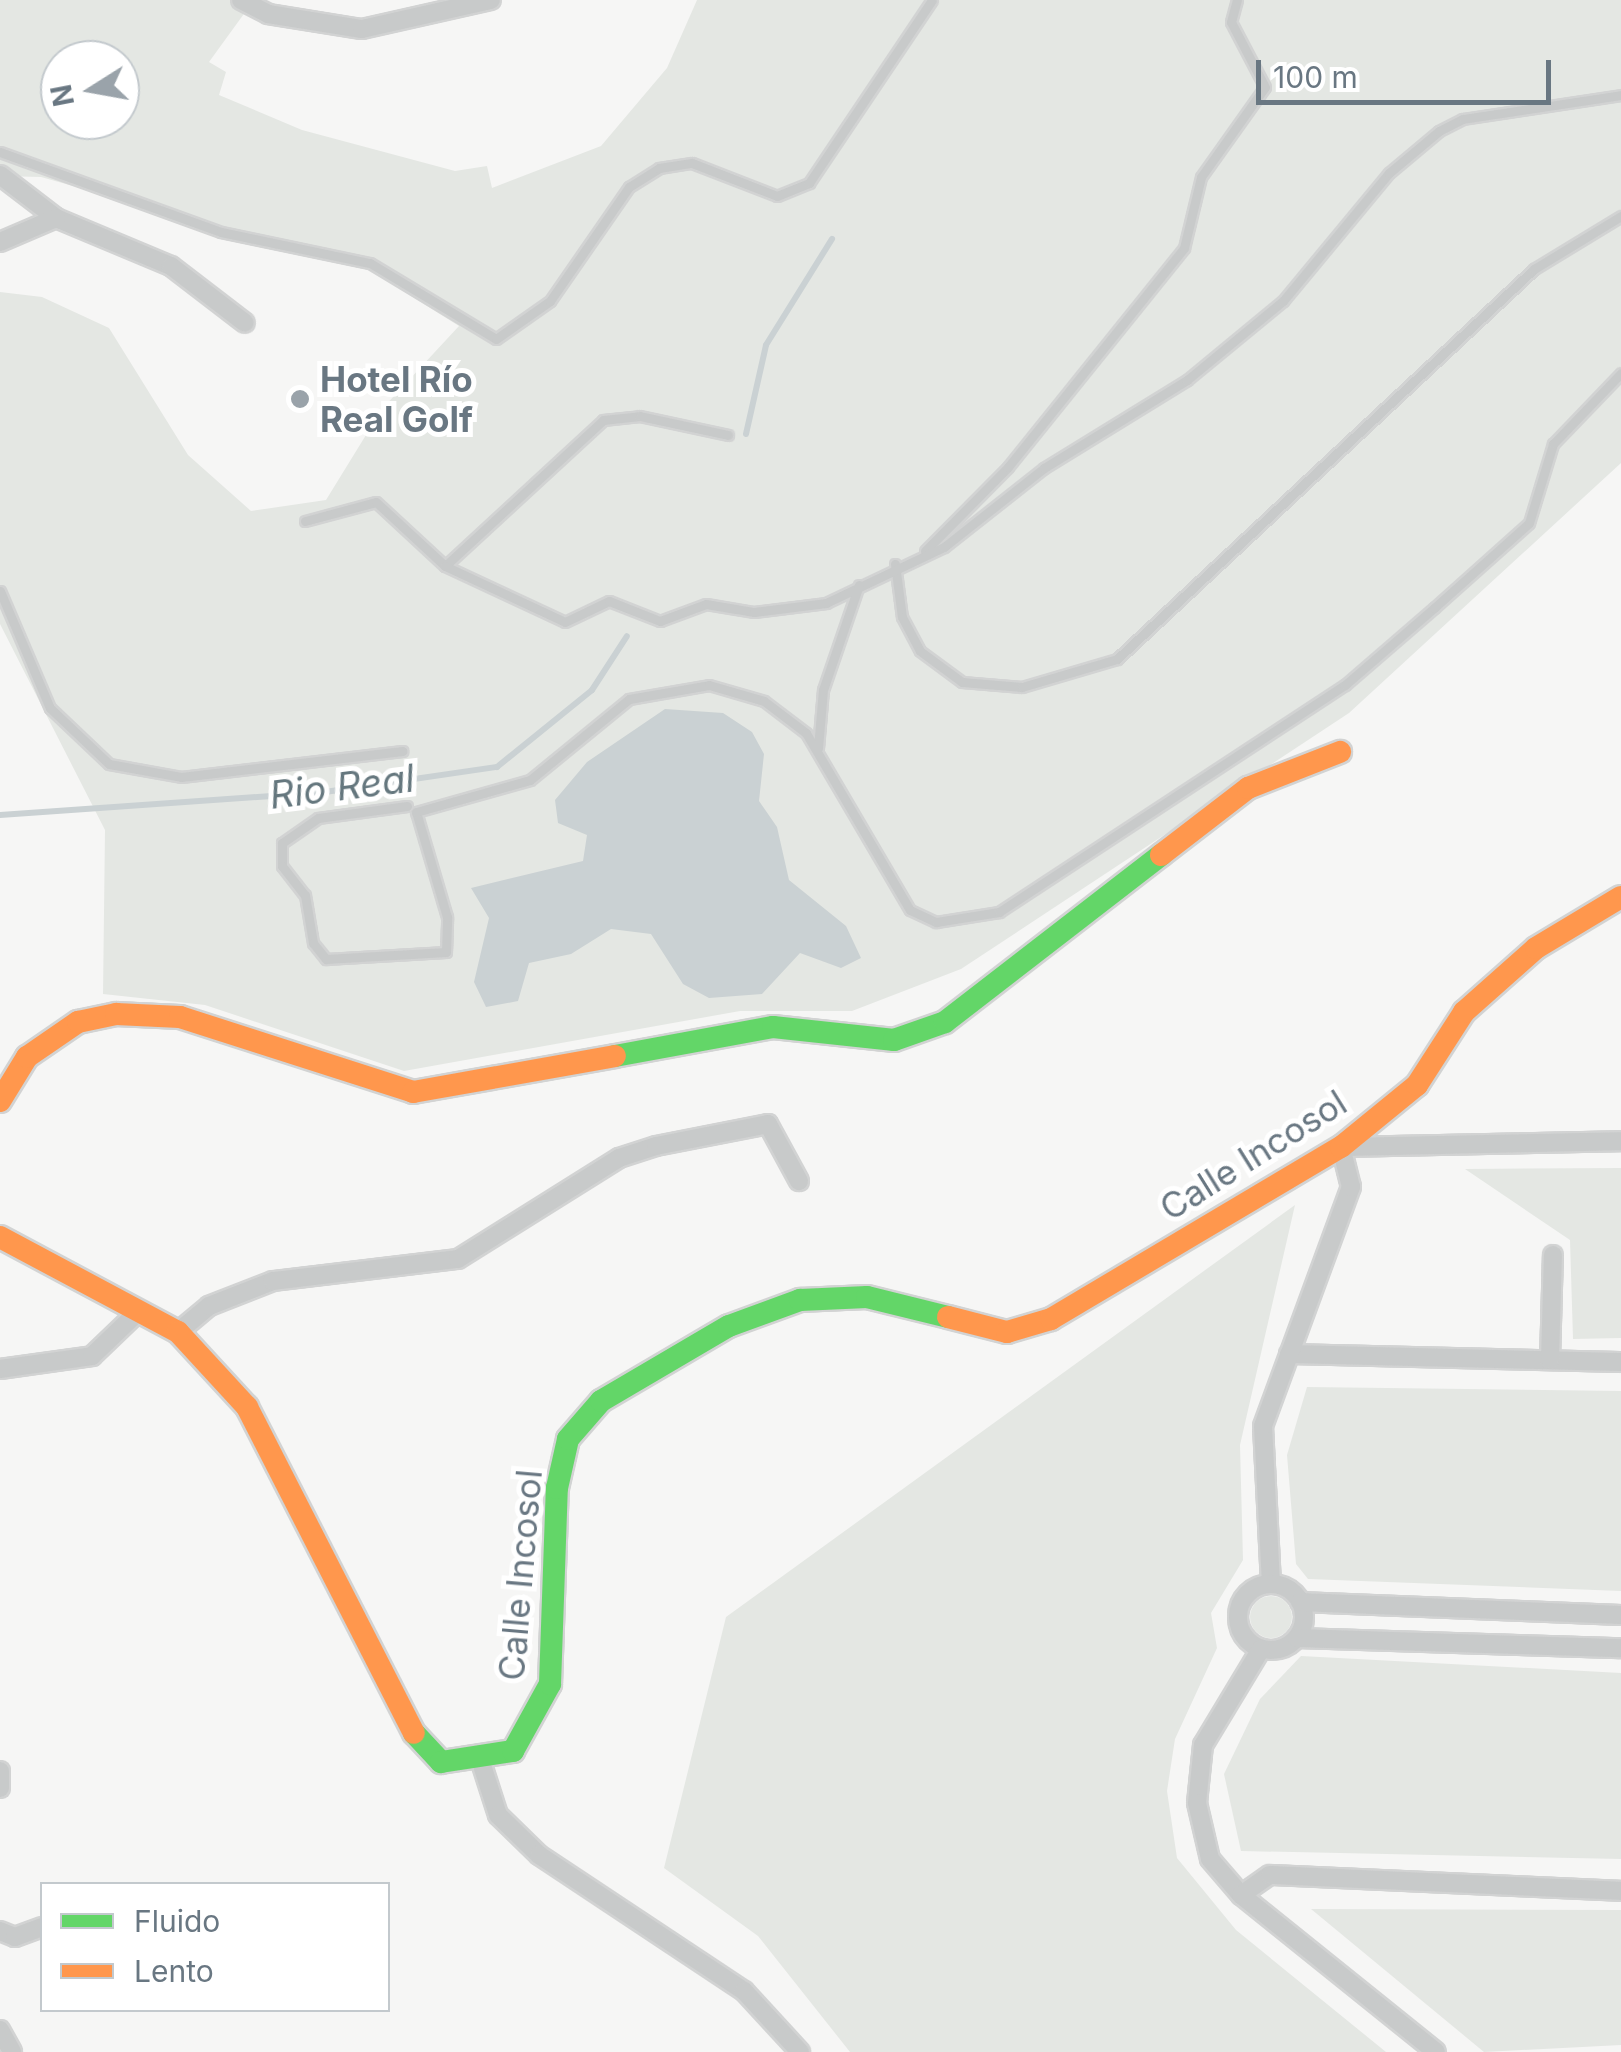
<!DOCTYPE html>
<meta charset="utf-8">
<style>
body{margin:0}
#map{position:relative;width:1621px;height:2052px;overflow:hidden;background:#f6f6f5;font-family:Inter,sans-serif}
div>[style]{position:absolute}
.green>*{inset:0;background:#e4e7e3}
.round{border-radius:50%}
.water>*{inset:0;background:#cad1d3}
.stream>*{height:6px;margin:-3px;padding:0 3px;transform-origin:3px;border-radius:3px;background:#cad1d3}
.roads{filter:drop-shadow(2px 0 #d2d3d3) drop-shadow(-2px 0 #d2d3d3) drop-shadow(0 2px #d2d3d3) drop-shadow(0 -2px #d2d3d3)}
.lane>*{height:9px;margin:-4.5px;padding:0 4.5px;transform-origin:4.5px;border-radius:4.5px;background:#c8caca}
.street>*{height:18px;margin:-9px;padding:0 9px;transform-origin:9px;border-radius:9px;background:#c8caca}
.street>.ring{margin:-9px;padding:0;box-sizing:content-box;background:none;border:18px solid #c8caca;border-radius:50%}
.fast>*{height:22px;margin:-11px;padding:0 11px;transform-origin:11px;border-radius:11px;background:#63d668}
.slow>*{height:22px;margin:-11px;padding:0 11px;transform-origin:11px;border-radius:11px;background:#ff974d}
.dots>*{width:28px;height:28px;translate:-50% -50%;box-sizing:border-box;border:5px solid #fff;border-radius:50%}
span{translate:-50% -50%;white-space:nowrap;text-align:center;line-height:1.15;-webkit-text-stroke:10px #fff;paint-order:stroke}
.poi-label{font-size:35px;color:#697782;font-weight:700}
.left{translate:0 -50%;text-align:left}
.street-label{font-size:35px;color:#697782}
.water-label{font-size:38px;color:#65777e;font-style:italic}
.legend{position:absolute;left:40px;top:1882px;width:350px;height:130px;box-sizing:border-box;background:#fff;border:2px solid #c3c9cd;margin:0;padding:12px 18px;list-style:none;font-size:30px;color:#697782}
.legend li{display:flex;align-items:center;gap:20px;height:50px}
.legend b{width:50px;border:2px solid #c3c9cd}
.north{position:absolute;left:40px;top:40px;width:100px;height:100px;box-sizing:border-box;background:#fff;border:2px solid #c3c9cd;border-radius:50%;rotate:259deg;font-size:28px;font-weight:700;line-height:40px;text-align:center;color:#697782}
.north::after{content:'';display:block;margin:auto;width:35px;height:45px;background:#9aa3aa;clip-path:polygon(50% 0,100% 100%,50% 72%,0 100%)}
.scale{position:absolute;left:1256px;top:60px;width:295px;height:45px;box-sizing:border-box;border:5px solid #697782;border-top:0;padding-left:12px;font-size:30px;line-height:35px;white-space:nowrap;color:#697782;-webkit-text-stroke:8px #fff;paint-order:stroke}
</style>
<div id="map">
<div class="green">
<i style="clip-path:polygon(evenodd,0 0,254px 0,209px 62px,226px 72px,219px 95px,302px 130px,455px 171px,487px 166px,492px 188px,601px 146px,667px 68px,697px 0,1621px 0,1621px 463px,1349px 713px,961px 969px,852px 1011px,740px 1011px,404px 1071px,205px 1005px,103px 994px,105px 830px,0 624px,0 292px,42px 297px,109px 328px,188px 455px,251px 511px,326px 500px,382px 409px,459px 326px,368px 269px,41px 177px,0 176px,0 0,60px 60px,120px 60px,120px 120px,60px 120px,60px 60px)"></i>
<i style="clip-path:polygon(1621px 1168px,1621px 1338px,1573px 1339px,1570px 1240px,1465px 1169px)"></i>
<i style="clip-path:polygon(1295px 1205px,1240px 1445px,1243px 1560px,1211px 1613px,1217px 1648px,1175px 1739px,1167px 1791px,1177px 1858px,1236px 1930px,1386px 2052px,850px 2052px,758px 1936px,664px 1868px,726px 1617px)"></i>
<i style="clip-path:polygon(1307px 1387px,1621px 1391px,1621px 1591px,1308px 1579px,1296px 1564px,1287px 1455px)"></i>
<i class="round" style="left:1250px;top:1596px;width:42px;height:42px"></i>
<i style="clip-path:polygon(1301px 1656px,1621px 1673px,1621px 1859px,1241px 1851px,1224px 1774px,1260px 1699px)"></i>
<i style="clip-path:polygon(1311px 1909px,1621px 1910px,1621px 2045px,1484px 2052px)"></i>
</div>
<div class="water">
<i style="clip-path:polygon(665px 709px,723px 713px,752px 732px,764px 754px,759px 801px,777px 827px,789px 880px,846px 926px,861px 958px,841px 968px,800px 953px,762px 994px,709px 998px,683px 984px,651px 934px,611px 929px,571px 954px,529px 963px,518px 1001px,486px 1007px,474px 982px,489px 918px,471px 888px,583px 861px,587px 835px,558px 823px,555px 800px,587px 762px)"></i>
</div>
<div class="stream">
<i style="left:746px;top:434px;width:91px;rotate:-77.3deg"></i>
<i style="left:766px;top:345px;width:125px;rotate:-58.1deg"></i>
<i style="left:0;top:815px;width:319px;rotate:-4deg"></i>
<i style="left:318px;top:793px;width:181px;rotate:-8.3deg"></i>
<i style="left:497px;top:767px;width:122px;rotate:-39deg"></i>
<i style="left:592px;top:690px;width:64px;rotate:-57.1deg"></i>
</div>
<div class="roads">
<div class="lane">
<i style="left:0;top:152px;width:235px;rotate:19.9deg"></i>
<i style="left:221px;top:232px;width:152px;rotate:11.8deg"></i>
<i style="left:370px;top:263px;width:147px;rotate:31.1deg"></i>
<i style="left:496px;top:339px;width:66px;rotate:-35.1deg"></i>
<i style="left:550px;top:301px;width:139px;rotate:-55.3deg"></i>
<i style="left:629px;top:187px;width:36px;rotate:-32deg"></i>
<i style="left:659px;top:168px;width:33px;rotate:-9deg"></i>
<i style="left:692px;top:163px;width:91px;rotate:21.2deg"></i>
<i style="left:777px;top:196px;width:35px;rotate:-22deg"></i>
<i style="left:809px;top:183px;width:220px;rotate:-56.1deg"></i>
<i style="left:305px;top:521px;width:73px;rotate:-15deg"></i>
<i style="left:376px;top:502px;width:94px;rotate:42.8deg"></i>
<i style="left:445px;top:566px;width:215px;rotate:-42.7deg"></i>
<i style="left:603px;top:420px;width:37px;rotate:-6deg"></i>
<i style="left:640px;top:416px;width:90px;rotate:12.2deg"></i>
<i style="left:925px;top:551px;width:118px;rotate:-45.3deg"></i>
<i style="left:1008px;top:467px;width:281px;rotate:-51.2deg"></i>
<i style="left:1184px;top:248px;width:73px;rotate:-76.5deg"></i>
<i style="left:1201px;top:177px;width:110px;rotate:-54.6deg"></i>
<i style="left:1265px;top:87px;width:73px;rotate:-117.6deg"></i>
<i style="left:1231px;top:22px;width:23px;rotate:-75deg"></i>
<i style="left:895px;top:564px;width:53px;rotate:82.5deg"></i>
<i style="left:902px;top:617px;width:38px;rotate:62deg"></i>
<i style="left:920px;top:651px;width:52px;rotate:36.4deg"></i>
<i style="left:962px;top:682px;width:60px;rotate:4.8deg"></i>
<i style="left:1022px;top:687px;width:99px;rotate:-16.4deg"></i>
<i style="left:1117px;top:659px;width:571px;rotate:-43.08deg"></i>
<i style="left:1534px;top:269px;width:102px;rotate:-31.3deg"></i>
<i style="left:445px;top:566px;width:132px;rotate:25deg"></i>
<i style="left:565px;top:622px;width:49px;rotate:-25.5deg"></i>
<i style="left:609px;top:601px;width:55px;rotate:21.4deg"></i>
<i style="left:660px;top:621px;width:49px;rotate:-20.3deg"></i>
<i style="left:706px;top:604px;width:49px;rotate:9.5deg"></i>
<i style="left:754px;top:612px;width:73px;rotate:-7.1deg"></i>
<i style="left:826px;top:603px;width:131px;rotate:-25.4deg"></i>
<i style="left:944px;top:547px;width:127px;rotate:-38.3deg"></i>
<i style="left:1044px;top:468px;width:168px;rotate:-31.6deg"></i>
<i style="left:1187px;top:380px;width:124px;rotate:-39.5deg"></i>
<i style="left:1283px;top:301px;width:166px;rotate:-50.4deg"></i>
<i style="left:1389px;top:173px;width:65px;rotate:-40deg"></i>
<i style="left:1439px;top:131px;width:27px;rotate:-27deg"></i>
<i style="left:1463px;top:119px;width:160px;rotate:-8.6deg"></i>
<i style="left:0;top:591px;width:127px;rotate:66.9deg"></i>
<i style="left:50px;top:708px;width:81px;rotate:43.5deg"></i>
<i style="left:109px;top:764px;width:73px;rotate:10.2deg"></i>
<i style="left:181px;top:777px;width:223px;rotate:-6.7deg"></i>
<i style="left:818px;top:748px;width:58px;rotate:-85.1deg"></i>
<i style="left:823px;top:690px;width:111px;rotate:-71.1deg"></i>
<i style="left:407px;top:806px;width:90px;rotate:172.3deg"></i>
<i style="left:318px;top:818px;width:44px;rotate:145.2deg"></i>
<i style="left:282px;top:843px;width:23px;rotate:90deg"></i>
<i style="left:282px;top:866px;width:37px;rotate:52deg"></i>
<i style="left:305px;top:895px;width:49px;rotate:80.5deg"></i>
<i style="left:313px;top:943px;width:21px;rotate:51deg"></i>
<i style="left:326px;top:959px;width:120px;rotate:-3.3deg"></i>
<i style="left:446px;top:952px;width:35px;rotate:-88deg"></i>
<i style="left:447px;top:917px;width:109px;rotate:-106.4deg"></i>
<i style="left:416px;top:812px;width:118px;rotate:-15.7deg"></i>
<i style="left:530px;top:780px;width:128px;rotate:-39.3deg"></i>
<i style="left:629px;top:699px;width:81px;rotate:-9.9deg"></i>
<i style="left:709px;top:685px;width:57px;rotate:16.2deg"></i>
<i style="left:764px;top:701px;width:53px;rotate:37.3deg"></i>
<i style="left:806px;top:733px;width:205px;rotate:59.6deg"></i>
<i style="left:910px;top:910px;width:29px;rotate:25deg"></i>
<i style="left:936px;top:922px;width:64px;rotate:-9deg"></i>
<i style="left:999px;top:912px;width:414px;rotate:-33.3deg"></i>
<i style="left:1345px;top:685px;width:118px;rotate:-40.9deg"></i>
<i style="left:1434px;top:608px;width:127px;rotate:-41.8deg"></i>
<i style="left:1529px;top:523px;width:83px;rotate:-73.1deg"></i>
<i style="left:1553px;top:444px;width:98px;rotate:-46.2deg"></i>
</div>
<div class="street">
<i style="left:241px;top:0;width:30px;rotate:27deg"></i>
<i style="left:268px;top:14px;width:95px;rotate:9.1deg"></i>
<i style="left:362px;top:29px;width:132px;rotate:-12.7deg"></i>
<i style="left:0;top:175px;width:71px;rotate:37.5deg"></i>
<i style="left:56px;top:218px;width:125px;rotate:22.7deg"></i>
<i style="left:171px;top:266px;width:93px;rotate:37.6deg"></i>
<i style="left:0;top:242px;width:61px;rotate:-23.2deg"></i>
<i style="left:178px;top:1332px;width:40px;rotate:-40deg"></i>
<i style="left:209px;top:1306px;width:69px;rotate:-21.3deg"></i>
<i style="left:273px;top:1281px;width:186px;rotate:-6.8deg"></i>
<i style="left:458px;top:1259px;width:190px;rotate:-32.1deg"></i>
<i style="left:619px;top:1158px;width:39px;rotate:-18deg"></i>
<i style="left:656px;top:1146px;width:114px;rotate:-11.1deg"></i>
<i style="left:768px;top:1124px;width:65px;rotate:61.5deg"></i>
<i style="left:1289px;top:1354px;width:332px;rotate:1.4deg"></i>
<i style="left:1550px;top:1360px;width:105px;rotate:-88.4deg"></i>
<i style="left:0;top:1369px;width:93px;rotate:-8deg"></i>
<i style="left:92px;top:1356px;width:65px;rotate:-43.8deg"></i>
<i style="left:1271px;top:1584px;width:158px;rotate:-92.9deg"></i>
<i style="left:1263px;top:1426px;width:255px;rotate:-69.8deg"></i>
<i style="left:1351px;top:1187px;width:41px;rotate:-104deg"></i>
<i style="left:1341px;top:1147px;width:280px;rotate:-1.2deg"></i>
<i class="ring" style="left:1238px;top:1584px;width:48px;height:48px"></i>
<i style="left:1300px;top:1602px;width:321px;rotate:2.3deg"></i>
<i style="left:1297px;top:1638px;width:324px;rotate:1.8deg"></i>
<i style="left:1261px;top:1649px;width:112px;rotate:121.1deg"></i>
<i style="left:1203px;top:1745px;width:58px;rotate:95.9deg"></i>
<i style="left:1197px;top:1803px;width:57px;rotate:76.9deg"></i>
<i style="left:1210px;top:1859px;width:48px;rotate:49.3deg"></i>
<i style="left:1241px;top:1895px;width:250px;rotate:38.8deg"></i>
<i style="left:481px;top:1762px;width:56px;rotate:72.2deg"></i>
<i style="left:498px;top:1815px;width:57px;rotate:44.3deg"></i>
<i style="left:539px;top:1855px;width:246px;rotate:33.6deg"></i>
<i style="left:744px;top:1991px;width:83px;rotate:47.4deg"></i>
<i style="left:0;top:1771px;width:17px;rotate:90deg"></i>
<i style="left:1241px;top:1895px;width:35px;rotate:-35deg"></i>
<i style="left:1270px;top:1875px;width:351px;rotate:2.6deg"></i>
<i style="left:0;top:1931px;width:16px;rotate:22deg"></i>
<i style="left:15px;top:1937px;width:29px;rotate:-20deg"></i>
<i style="left:0;top:2030px;width:25px;rotate:61deg"></i>
</div>
<div class="fast">
<i style="left:615px;top:1056px;width:161px;rotate:-10.4deg"></i>
<i style="left:773px;top:1027px;width:122px;rotate:6.1deg"></i>
<i style="left:894px;top:1040px;width:54px;rotate:-19.4deg"></i>
<i style="left:945px;top:1022px;width:273px;rotate:-37.7deg"></i>
<i style="left:414px;top:1733px;width:40px;rotate:47deg"></i>
<i style="left:441px;top:1762px;width:73px;rotate:-8.7deg"></i>
<i style="left:513px;top:1751px;width:77px;rotate:-61.1deg"></i>
<i style="left:550px;top:1684px;width:196px;rotate:-88deg"></i>
<i style="left:557px;top:1488px;width:50px;rotate:-77.3deg"></i>
<i style="left:568px;top:1439px;width:50px;rotate:-49deg"></i>
<i style="left:601px;top:1401px;width:148px;rotate:-30.4deg"></i>
<i style="left:729px;top:1326px;width:76px;rotate:-20.1deg"></i>
<i style="left:800px;top:1300px;width:67px;rotate:-2.6deg"></i>
<i style="left:867px;top:1297px;width:83px;rotate:13.9deg"></i>
</div>
<div class="slow">
<i style="left:1161px;top:855px;width:110px;rotate:-37.6deg"></i>
<i style="left:1248px;top:788px;width:99px;rotate:-21.4deg"></i>
<i style="left:0;top:1101px;width:52px;rotate:-58.5deg"></i>
<i style="left:27px;top:1057px;width:62px;rotate:-34.5deg"></i>
<i style="left:78px;top:1022px;width:39px;rotate:-12deg"></i>
<i style="left:116px;top:1014px;width:64px;rotate:2.7deg"></i>
<i style="left:180px;top:1017px;width:245px;rotate:17.8deg"></i>
<i style="left:413px;top:1092px;width:205px;rotate:-10.1deg"></i>
<i style="left:0;top:1237px;width:202px;rotate:28.1deg"></i>
<i style="left:178px;top:1332px;width:102px;rotate:47.4deg"></i>
<i style="left:247px;top:1407px;width:366px;rotate:62.9deg"></i>
<i style="left:948px;top:1317px;width:61px;rotate:14.3deg"></i>
<i style="left:1007px;top:1332px;width:46px;rotate:-16.5deg"></i>
<i style="left:1051px;top:1319px;width:337px;rotate:-30.7deg"></i>
<i style="left:1341px;top:1147px;width:98px;rotate:-39.2deg"></i>
<i style="left:1417px;top:1085px;width:87px;rotate:-57.2deg"></i>
<i style="left:1464px;top:1012px;width:96px;rotate:-41.6deg"></i>
<i style="left:1536px;top:948px;width:99px;rotate:-31deg"></i>
</div>
</div>
<div class="dots">
<i style="left:300px;top:399px;background:#9aa3aa"></i>
</div>
<div class="poi-label">
<span class="left" style="left:320px;top:399px">Hotel Río<br>Real Golf</span>
</div>
<div class="street-label">
<span style="left:1253px;top:1155px;rotate:-32deg">Calle Incosol</span>
<span style="left:520px;top:1575px;rotate:-85deg">Calle Incosol</span>
</div>
<div class="water-label">
<span style="left:342px;top:787px;rotate:-7deg">Rio Real</span>
</div>
<ul class="legend">
<li><b style="height:12px;background:#63d668"></b>Fluido</li>
<li><b style="height:12px;background:#ff974d"></b>Lento</li>
</ul>
<div class="north">N</div>
<div class="scale">100 m</div>
</div>
